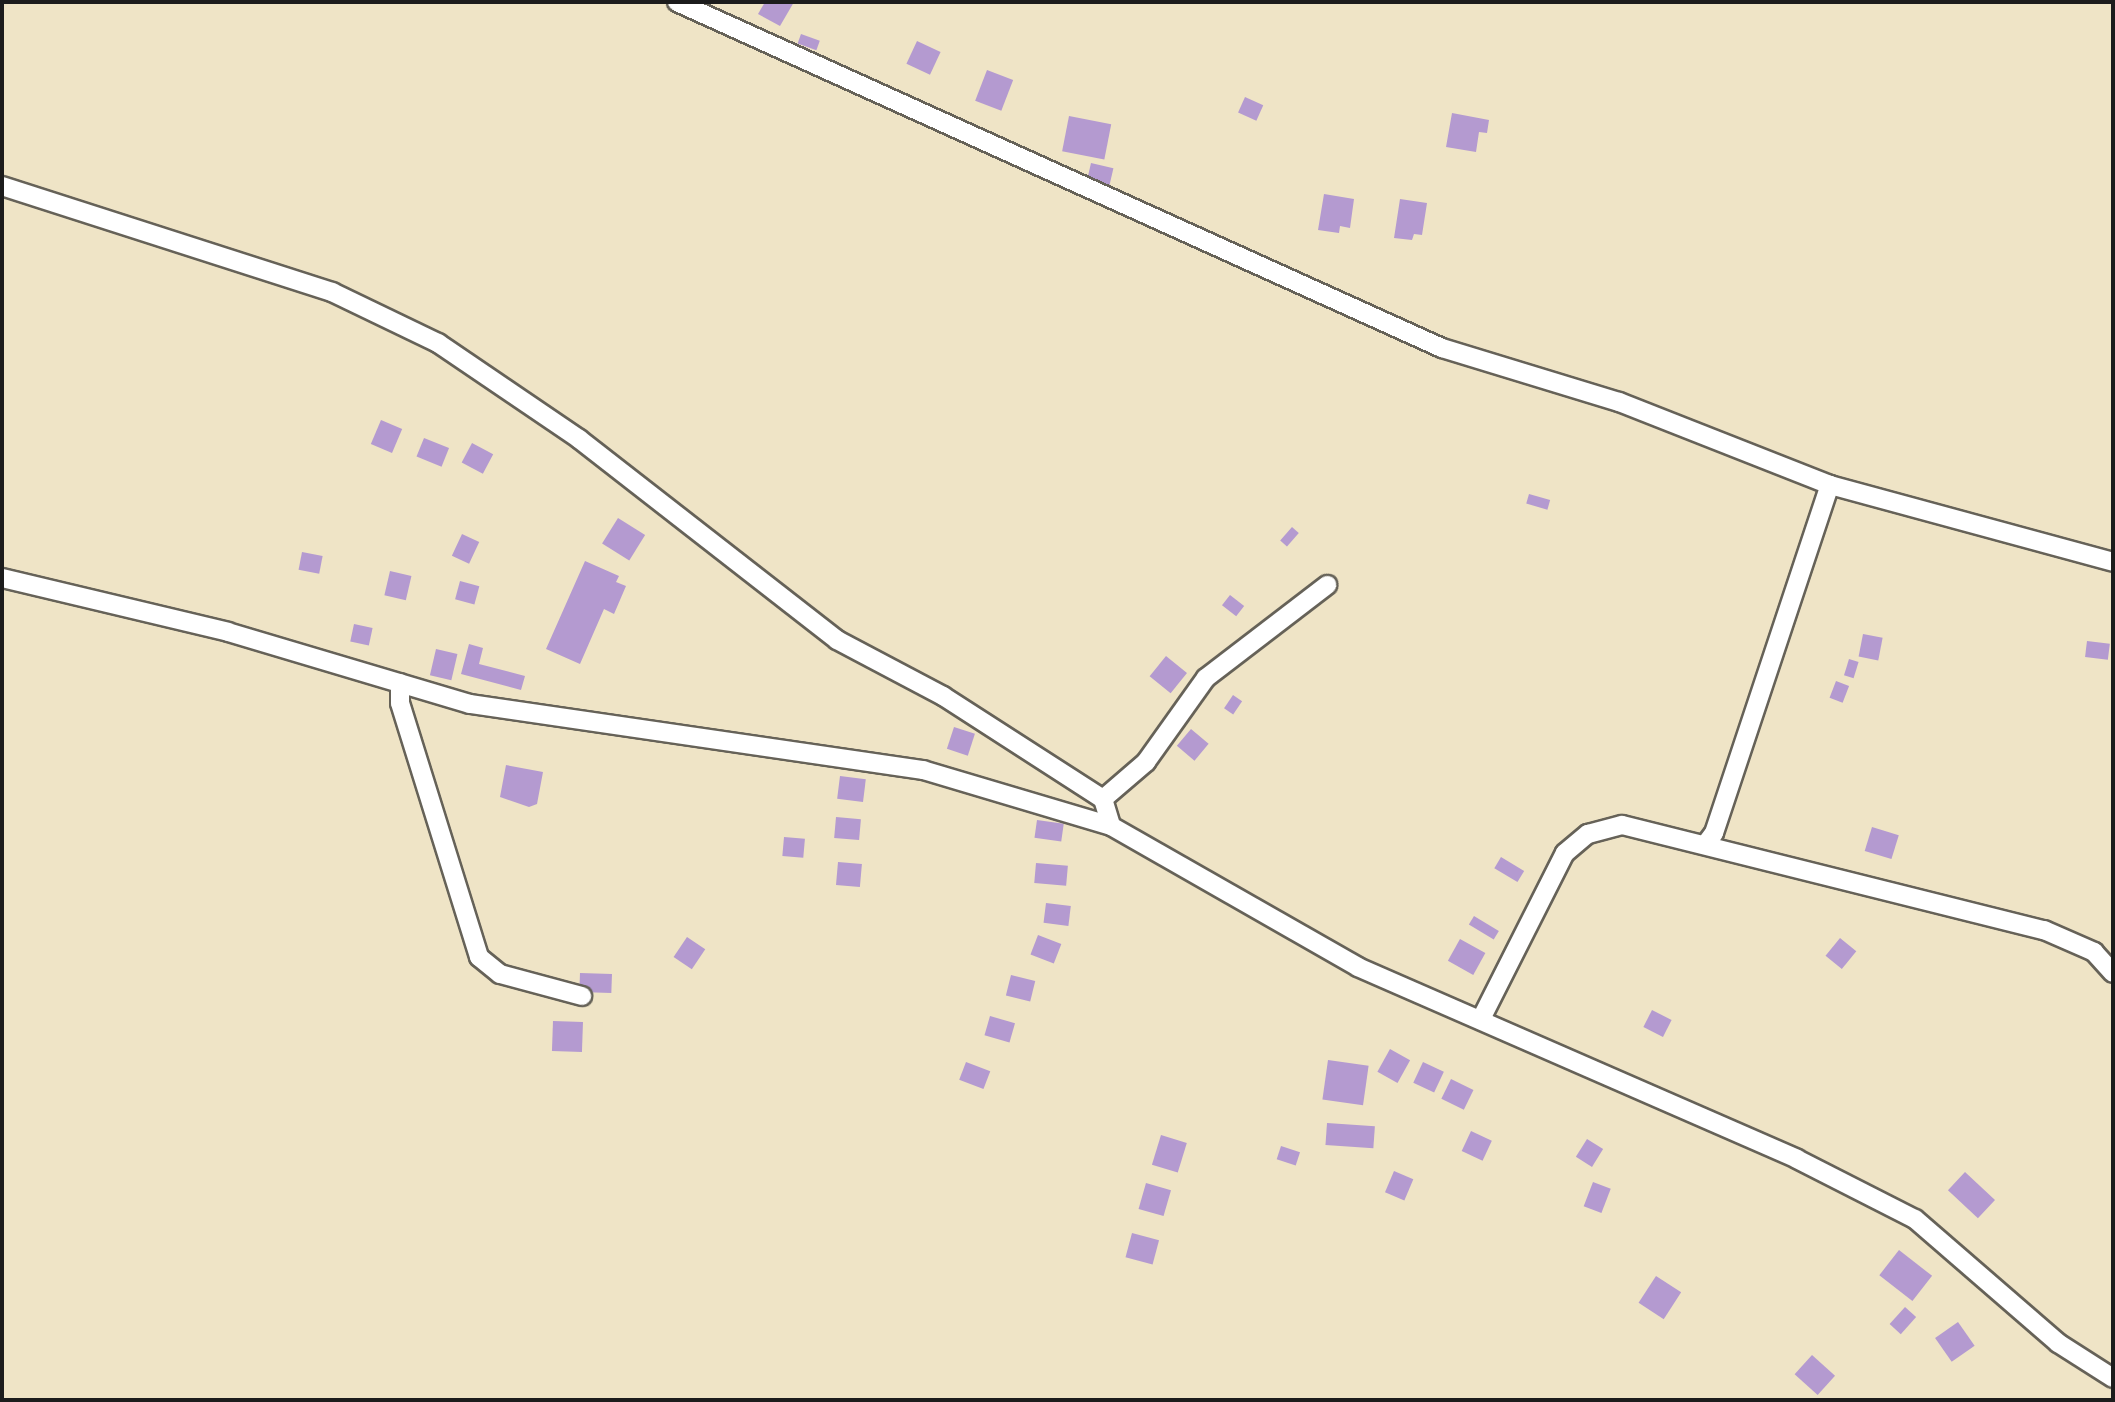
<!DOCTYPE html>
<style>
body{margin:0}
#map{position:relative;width:2115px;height:1402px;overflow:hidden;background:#efe4c6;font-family:Mynerve,sans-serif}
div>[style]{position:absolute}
.building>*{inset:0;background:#b49ad0;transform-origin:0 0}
.roads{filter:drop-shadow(2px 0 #666258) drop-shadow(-2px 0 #666258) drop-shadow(0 2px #666258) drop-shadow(0 -2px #666258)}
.street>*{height:18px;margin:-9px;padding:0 9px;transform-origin:9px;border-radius:9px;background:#fff}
span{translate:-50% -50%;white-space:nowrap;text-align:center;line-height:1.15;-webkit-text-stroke:7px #fcf5e5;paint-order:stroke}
.frame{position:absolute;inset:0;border:4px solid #1c1c1c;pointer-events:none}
</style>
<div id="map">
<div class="building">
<i style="clip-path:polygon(765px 2px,794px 2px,780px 26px,758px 14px)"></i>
<i style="left:801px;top:34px;width:20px;height:10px;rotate:20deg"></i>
<i style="left:917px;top:41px;width:26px;height:25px;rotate:25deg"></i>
<i style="left:987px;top:70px;width:28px;height:33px;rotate:21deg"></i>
<i style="left:1245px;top:97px;width:20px;height:17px;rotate:24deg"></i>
<i style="clip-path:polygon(1452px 113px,1489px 120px,1487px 133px,1479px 132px,1476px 152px,1446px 147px)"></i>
<i style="left:1069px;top:116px;width:43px;height:36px;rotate:11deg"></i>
<i style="left:1091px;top:163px;width:23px;height:19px;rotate:13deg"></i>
<i style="clip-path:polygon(1324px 194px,1354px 199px,1350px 228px,1340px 226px,1339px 233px,1318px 230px)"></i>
<i style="clip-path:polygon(1400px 199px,1427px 203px,1422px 235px,1414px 234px,1412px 240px,1394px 238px)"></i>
<i style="left:381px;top:420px;width:23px;height:26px;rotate:23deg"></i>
<i style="left:424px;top:438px;width:27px;height:20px;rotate:22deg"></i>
<i style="left:472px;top:443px;width:24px;height:22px;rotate:28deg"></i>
<i style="left:1529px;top:494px;width:22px;height:10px;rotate:16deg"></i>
<i style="left:618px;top:518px;width:32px;height:30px;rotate:32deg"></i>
<i style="left:1292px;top:527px;width:9px;height:18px;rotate:41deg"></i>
<i style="left:462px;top:534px;width:19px;height:24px;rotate:25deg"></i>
<i style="left:302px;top:552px;width:21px;height:18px;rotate:11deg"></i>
<i style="clip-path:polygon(585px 561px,619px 576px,616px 582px,626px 586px,614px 614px,604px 609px,580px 664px,546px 649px)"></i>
<i style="left:390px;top:571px;width:22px;height:25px;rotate:13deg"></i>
<i style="left:460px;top:581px;width:20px;height:19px;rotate:15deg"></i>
<i style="left:1230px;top:595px;width:18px;height:13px;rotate:38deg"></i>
<i style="left:354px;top:624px;width:19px;height:18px;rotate:12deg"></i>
<i style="left:1863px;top:634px;width:20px;height:23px;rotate:11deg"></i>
<i style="left:2087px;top:641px;width:23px;height:16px;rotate:7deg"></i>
<i style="clip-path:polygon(469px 644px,483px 648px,479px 664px,525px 676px,521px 690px,461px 674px)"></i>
<i style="left:436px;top:649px;width:22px;height:27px;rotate:13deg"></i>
<i style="left:1166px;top:656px;width:27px;height:26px;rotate:39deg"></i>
<i style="left:1849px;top:659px;width:10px;height:17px;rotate:17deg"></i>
<i style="left:1836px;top:681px;width:14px;height:18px;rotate:21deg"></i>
<i style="left:1233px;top:695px;width:11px;height:16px;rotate:34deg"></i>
<i style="left:954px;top:727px;width:22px;height:23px;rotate:18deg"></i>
<i style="left:1191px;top:729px;width:23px;height:22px;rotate:40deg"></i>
<i style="clip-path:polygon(506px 765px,543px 772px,537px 804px,529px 807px,500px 797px)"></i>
<i style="left:840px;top:776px;width:26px;height:23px;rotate:7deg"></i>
<i style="left:836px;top:817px;width:25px;height:21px;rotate:5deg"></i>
<i style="left:1037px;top:820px;width:27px;height:18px;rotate:8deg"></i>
<i style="left:1872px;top:827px;width:28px;height:25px;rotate:17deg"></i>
<i style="left:784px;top:837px;width:21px;height:19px;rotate:5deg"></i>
<i style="left:1501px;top:857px;width:27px;height:13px;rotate:31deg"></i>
<i style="left:838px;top:862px;width:24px;height:23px;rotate:5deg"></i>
<i style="left:1036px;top:863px;width:32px;height:20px;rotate:5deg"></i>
<i style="left:1046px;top:903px;width:25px;height:20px;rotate:7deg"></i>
<i style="left:1474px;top:916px;width:29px;height:10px;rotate:31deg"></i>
<i style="left:1038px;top:935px;width:25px;height:21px;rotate:21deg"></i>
<i style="left:687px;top:937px;width:22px;height:24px;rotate:34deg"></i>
<i style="left:1840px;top:938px;width:21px;height:23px;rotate:39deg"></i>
<i style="left:1460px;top:939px;width:29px;height:25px;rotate:29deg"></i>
<i style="left:580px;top:973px;width:32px;height:19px;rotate:2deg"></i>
<i style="left:1011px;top:975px;width:25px;height:21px;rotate:14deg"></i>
<i style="left:1652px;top:1010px;width:22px;height:19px;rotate:27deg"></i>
<i style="left:990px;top:1016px;width:26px;height:20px;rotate:16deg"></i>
<i style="left:553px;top:1021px;width:30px;height:30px;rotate:2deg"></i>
<i style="left:1390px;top:1049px;width:23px;height:26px;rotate:29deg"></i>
<i style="left:1328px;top:1060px;width:41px;height:40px;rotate:8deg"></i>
<i style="left:966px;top:1062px;width:26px;height:19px;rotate:21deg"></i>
<i style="left:1423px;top:1062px;width:23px;height:23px;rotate:25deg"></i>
<i style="left:1451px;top:1079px;width:25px;height:22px;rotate:26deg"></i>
<i style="left:1327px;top:1123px;width:48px;height:22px;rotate:4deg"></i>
<i style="left:1471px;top:1131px;width:23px;height:22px;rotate:25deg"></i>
<i style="left:1161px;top:1135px;width:27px;height:31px;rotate:17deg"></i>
<i style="left:1587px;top:1139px;width:19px;height:21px;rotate:32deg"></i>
<i style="left:1281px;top:1146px;width:20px;height:14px;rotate:18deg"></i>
<i style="left:1394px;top:1171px;width:21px;height:23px;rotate:23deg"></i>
<i style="left:1965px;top:1172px;width:41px;height:25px;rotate:43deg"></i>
<i style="left:1593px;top:1182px;width:19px;height:26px;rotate:21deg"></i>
<i style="left:1146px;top:1183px;width:26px;height:27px;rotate:16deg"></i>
<i style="left:1132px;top:1233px;width:28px;height:25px;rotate:15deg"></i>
<i style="left:1899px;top:1250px;width:42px;height:32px;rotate:38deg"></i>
<i style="left:1656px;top:1276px;width:30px;height:32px;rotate:33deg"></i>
<i style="left:1905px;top:1307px;width:15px;height:23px;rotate:42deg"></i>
<i style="left:1958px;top:1322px;width:29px;height:28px;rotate:55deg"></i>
<i style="left:1812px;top:1355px;width:31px;height:26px;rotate:42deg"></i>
</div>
<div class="roads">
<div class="street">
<i style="left:677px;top:2px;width:840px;rotate:24.34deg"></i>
<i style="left:1442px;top:348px;width:185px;rotate:17deg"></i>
<i style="left:1619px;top:402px;width:227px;rotate:21.5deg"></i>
<i style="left:1830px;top:485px;width:293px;rotate:15.2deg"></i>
<i style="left:2px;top:186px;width:347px;rotate:17.8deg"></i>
<i style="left:332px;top:292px;width:118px;rotate:25.7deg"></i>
<i style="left:438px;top:343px;width:171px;rotate:34.2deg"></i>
<i style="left:579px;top:439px;width:327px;rotate:37.9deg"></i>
<i style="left:837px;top:640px;width:120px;rotate:27.8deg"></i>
<i style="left:943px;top:696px;width:190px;rotate:32.8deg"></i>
<i style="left:1103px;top:799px;width:28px;rotate:73deg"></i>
<i style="left:2px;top:578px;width:232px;rotate:13.4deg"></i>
<i style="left:228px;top:632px;width:252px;rotate:16.6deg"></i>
<i style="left:470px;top:704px;width:458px;rotate:8.3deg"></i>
<i style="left:923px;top:770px;width:196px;rotate:16.6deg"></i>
<i style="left:1111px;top:826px;width:284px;rotate:29.7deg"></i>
<i style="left:1358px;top:967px;width:479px;rotate:23.6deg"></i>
<i style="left:1797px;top:1159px;width:132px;rotate:27deg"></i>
<i style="left:1915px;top:1219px;width:189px;rotate:40.9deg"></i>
<i style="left:2058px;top:1343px;width:65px;rotate:32.5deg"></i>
<i style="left:400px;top:683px;width:20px;rotate:90deg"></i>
<i style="left:400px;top:703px;width:266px;rotate:72.7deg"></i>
<i style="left:479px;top:957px;width:27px;rotate:39deg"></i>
<i style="left:500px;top:974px;width:85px;rotate:15deg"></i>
<i style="left:1103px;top:799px;width:57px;rotate:-40.7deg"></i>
<i style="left:1146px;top:762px;width:103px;rotate:-54.5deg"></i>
<i style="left:1206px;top:678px;width:153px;rotate:-37.5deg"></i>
<i style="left:1705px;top:845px;width:15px;rotate:-53deg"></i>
<i style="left:1714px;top:833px;width:367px;rotate:-71.6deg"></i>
<i style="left:1481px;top:1019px;width:186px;rotate:-63.2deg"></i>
<i style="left:1565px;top:853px;width:30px;rotate:-40deg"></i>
<i style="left:1588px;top:834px;width:35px;rotate:-15deg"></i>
<i style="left:1622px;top:825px;width:435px;rotate:14deg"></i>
<i style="left:2044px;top:930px;width:55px;rotate:23.7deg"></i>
<i style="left:2094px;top:952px;width:28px;rotate:48deg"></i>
</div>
</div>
<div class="frame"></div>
</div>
